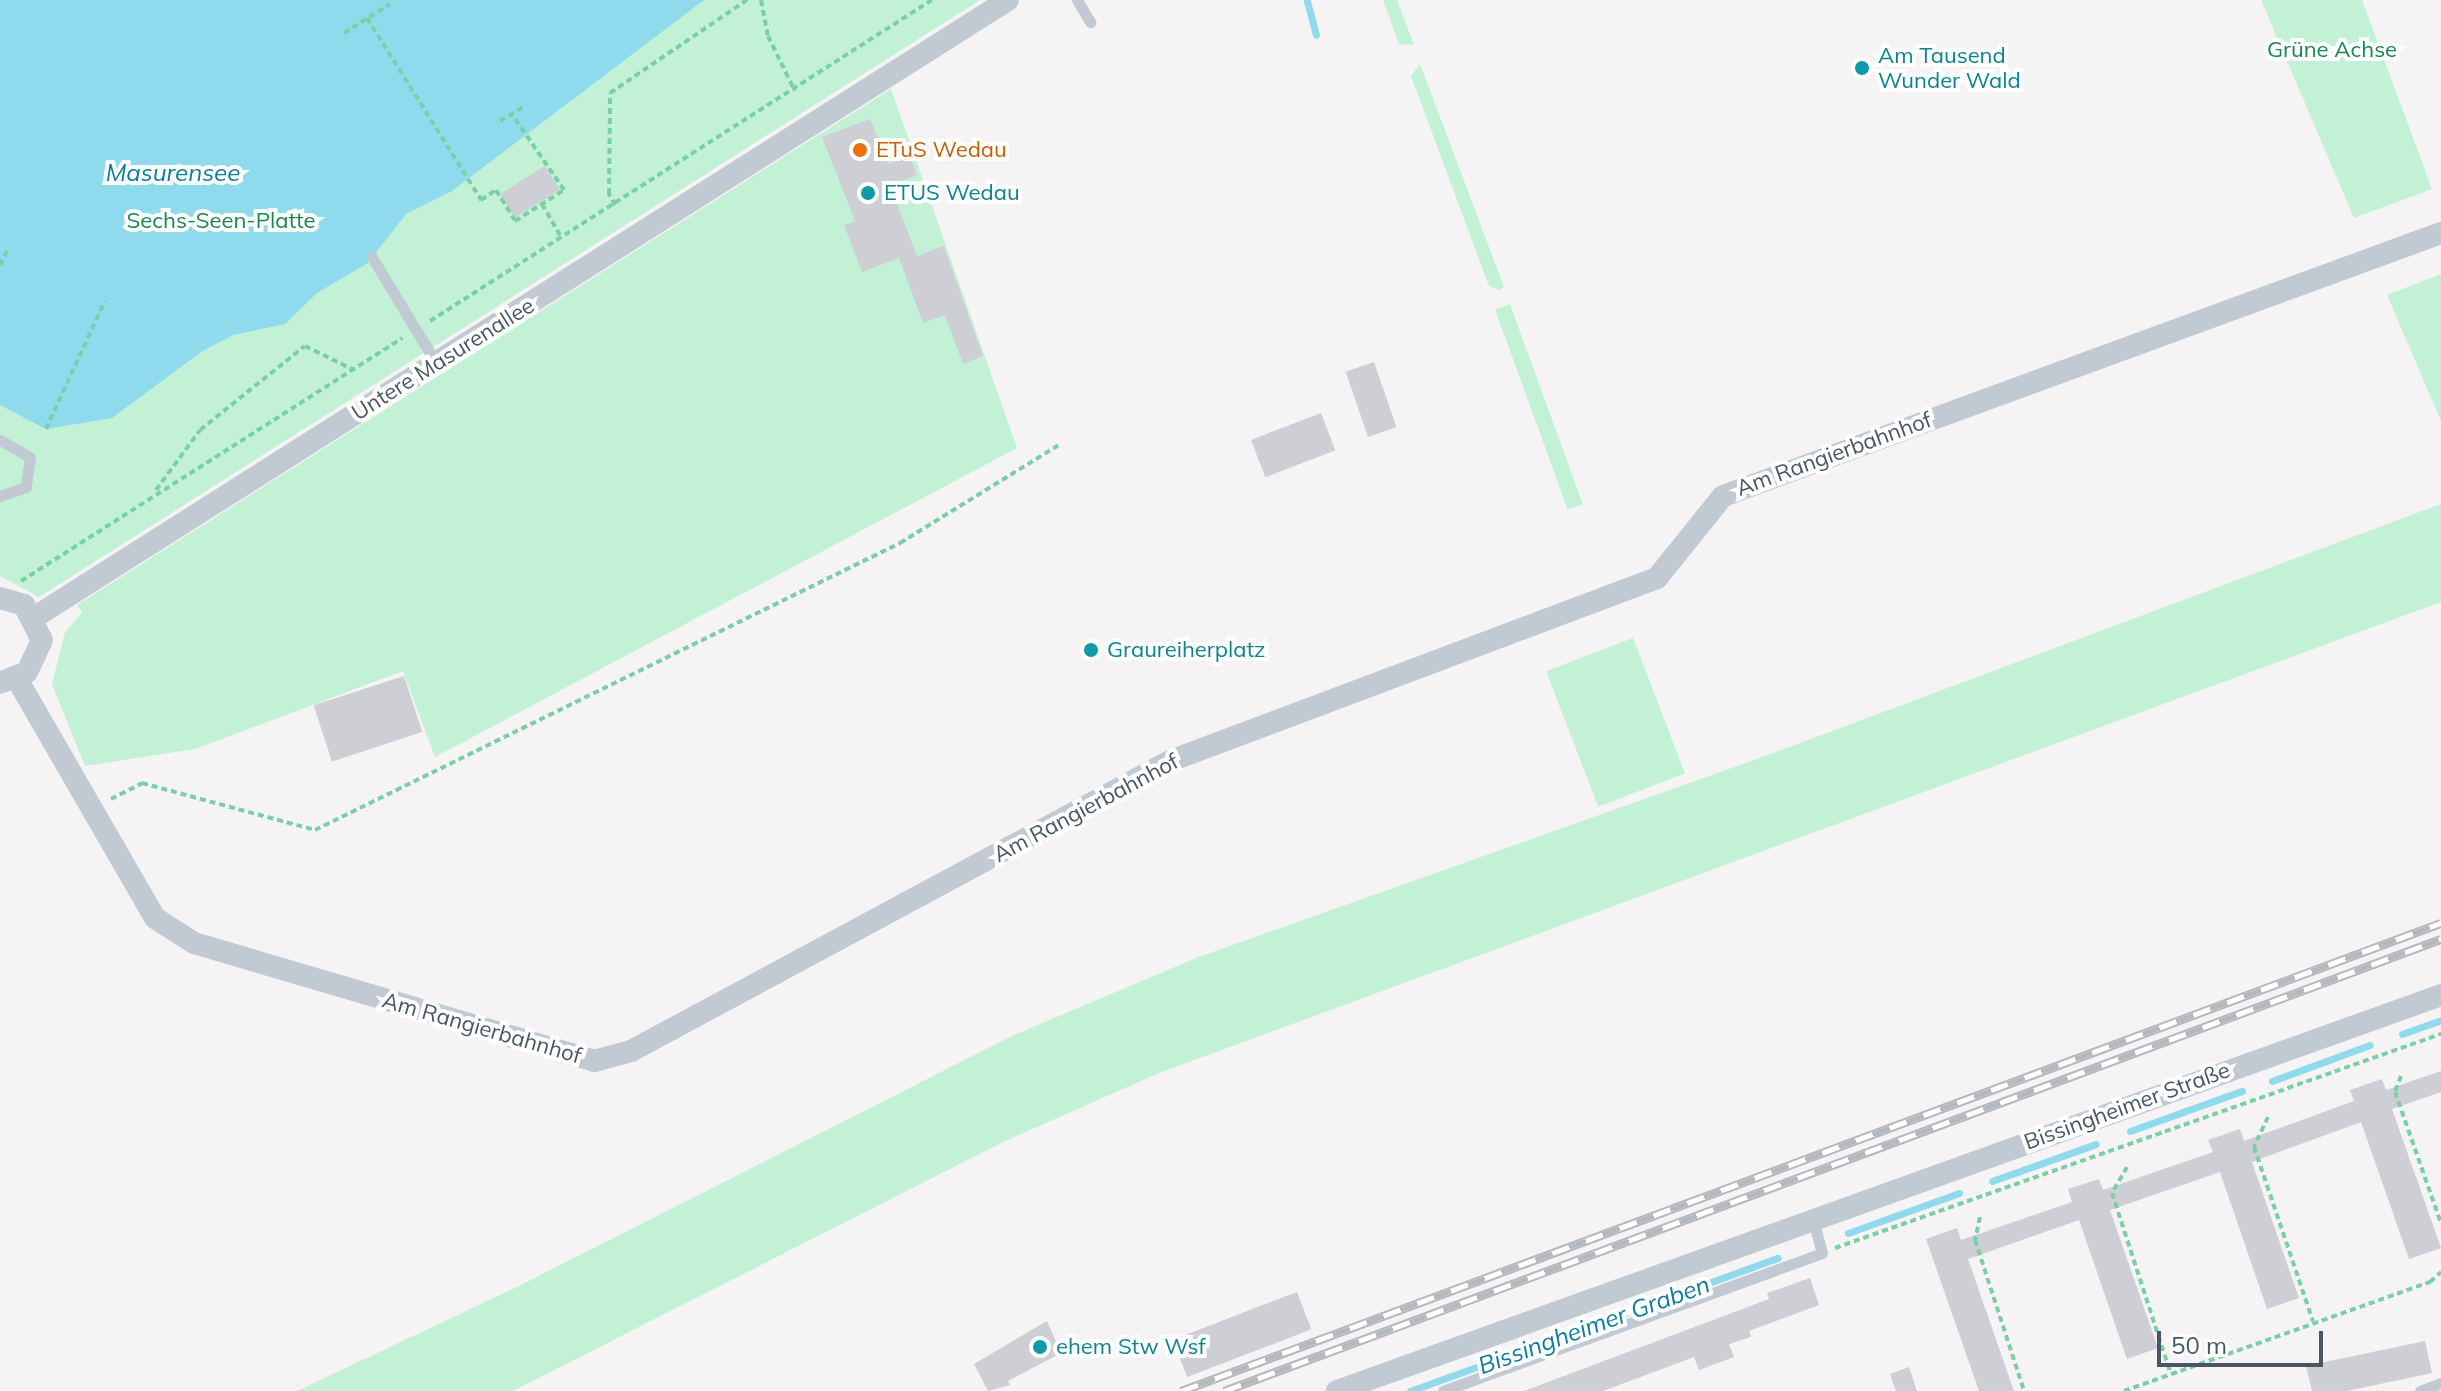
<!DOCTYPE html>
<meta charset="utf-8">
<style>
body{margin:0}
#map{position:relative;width:2441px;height:1391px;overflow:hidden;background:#f5f3f3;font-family:Mulish,sans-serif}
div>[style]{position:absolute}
.green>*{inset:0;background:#c3f1d5;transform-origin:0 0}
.water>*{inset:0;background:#90daee}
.stream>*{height:7px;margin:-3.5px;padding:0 3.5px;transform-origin:3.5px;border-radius:3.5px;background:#90daee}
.building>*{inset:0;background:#cdcfd5;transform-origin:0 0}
.path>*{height:4px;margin-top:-2px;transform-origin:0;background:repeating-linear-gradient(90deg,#7ad0a6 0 6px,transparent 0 10px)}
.lane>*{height:11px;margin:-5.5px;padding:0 5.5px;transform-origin:5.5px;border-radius:5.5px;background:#c1cad2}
.street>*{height:22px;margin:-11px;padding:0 11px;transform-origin:11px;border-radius:11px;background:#c1cad2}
.rail>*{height:9px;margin-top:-4.5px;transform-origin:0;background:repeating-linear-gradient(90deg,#fff 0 18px,#b5b8bd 0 36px);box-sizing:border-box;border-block:2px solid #b5b8bd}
.dots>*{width:22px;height:22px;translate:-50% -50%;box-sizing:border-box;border:4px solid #fff;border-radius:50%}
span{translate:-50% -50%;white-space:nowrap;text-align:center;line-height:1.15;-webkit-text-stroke:8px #fff;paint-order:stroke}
.park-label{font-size:22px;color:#17864f}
.culture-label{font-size:22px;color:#0d838f}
.left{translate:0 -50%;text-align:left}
.food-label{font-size:22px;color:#c56008}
.street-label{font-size:22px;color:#4a5661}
.water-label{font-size:24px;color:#0c7c9b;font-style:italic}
.scale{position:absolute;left:2157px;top:1331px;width:166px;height:36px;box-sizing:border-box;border:4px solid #4a5661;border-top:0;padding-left:10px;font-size:24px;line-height:28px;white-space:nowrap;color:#4a5661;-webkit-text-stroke:6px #fff;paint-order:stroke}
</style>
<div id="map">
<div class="green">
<i style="clip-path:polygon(0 0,980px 0,39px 597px,0 576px)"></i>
<i style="clip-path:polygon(1383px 0,1397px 0,1414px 45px,1399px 44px)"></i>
<i style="clip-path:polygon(2261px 0,2362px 0,2432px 189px,2354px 218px)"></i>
<i style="clip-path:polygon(1420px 64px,1504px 287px,1499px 290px,1489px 286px,1411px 76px)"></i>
<i style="clip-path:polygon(891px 89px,1017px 448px,435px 757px,403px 671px,195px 749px,85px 766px,52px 684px,65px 632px,82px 613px,77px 605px)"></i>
<i style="clip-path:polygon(2441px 274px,2441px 421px,2387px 295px)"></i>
<i style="left:1510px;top:304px;width:213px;height:16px;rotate:70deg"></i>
<i style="clip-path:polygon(2441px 504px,2441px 602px,1159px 1073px,1003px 1142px,513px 1391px,297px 1391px,515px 1288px,1012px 1036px,1196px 958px,1757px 759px)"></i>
<i style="left:1633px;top:638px;width:145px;height:93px;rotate:69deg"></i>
</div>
<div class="water">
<i style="clip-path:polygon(0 0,704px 0,452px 191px,406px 214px,368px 263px,317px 293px,285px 324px,233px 335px,201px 352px,112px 418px,46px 429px,0 405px)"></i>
</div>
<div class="stream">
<i style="left:1307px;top:1px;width:35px;rotate:75deg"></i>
<i style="left:2402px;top:1034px;width:41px;rotate:-19.7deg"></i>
<i style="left:2272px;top:1081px;width:104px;rotate:-20.2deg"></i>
<i style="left:2130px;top:1131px;width:119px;rotate:-19.7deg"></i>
<i style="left:1992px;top:1181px;width:110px;rotate:-19.6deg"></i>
<i style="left:1848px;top:1233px;width:118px;rotate:-19.8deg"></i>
<i style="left:1410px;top:1391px;width:391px;rotate:-19.9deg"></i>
</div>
<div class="building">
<i style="clip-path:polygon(870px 119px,888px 164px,910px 156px,917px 175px,890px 185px,917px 256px,944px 246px,983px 356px,963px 364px,945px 315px,923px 323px,899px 258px,862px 272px,844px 225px,855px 221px,822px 137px)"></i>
<i style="left:545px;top:166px;width:28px;height:53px;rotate:58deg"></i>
<i style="left:1374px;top:362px;width:69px;height:30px;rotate:71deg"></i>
<i style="left:1321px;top:413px;width:40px;height:75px;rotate:69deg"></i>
<i style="left:404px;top:676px;width:59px;height:95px;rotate:72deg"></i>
<i style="clip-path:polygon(2441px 1071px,2441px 1092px,2392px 1109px,2441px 1248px,2409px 1259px,2361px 1122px,2252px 1162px,2299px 1298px,2267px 1309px,2220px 1172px,2110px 1210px,2158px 1348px,2127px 1359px,2079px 1220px,1968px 1259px,2014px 1391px,1979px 1391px,1926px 1239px,1957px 1228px,1961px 1240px,2072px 1202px,2068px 1189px,2099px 1179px,2103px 1190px,2213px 1152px,2208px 1140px,2240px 1129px,2244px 1141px,2354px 1101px,2350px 1090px,2382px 1079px,2386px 1090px)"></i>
<i style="clip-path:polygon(1810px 1278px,1819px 1305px,1749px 1331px,1751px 1337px,1729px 1344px,1734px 1357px,1699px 1370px,1694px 1357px,1603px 1391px,1524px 1391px,1769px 1299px,1767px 1293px)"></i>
<i style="left:1297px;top:1292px;width:40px;height:133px;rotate:69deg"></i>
<i style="clip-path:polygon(1047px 1321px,1061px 1353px,1008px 1381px,1010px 1385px,988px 1391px,974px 1364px)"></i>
<i style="clip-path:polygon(2425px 1341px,2432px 1373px,2347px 1391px,2312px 1391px,2306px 1366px)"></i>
<i style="clip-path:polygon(1909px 1367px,1917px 1391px,1896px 1391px,1890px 1374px)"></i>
</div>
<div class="path">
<i style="left:761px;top:0;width:37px;rotate:79deg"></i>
<i style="left:768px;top:36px;width:61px;rotate:63.9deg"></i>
<i style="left:367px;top:18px;width:215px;rotate:57.9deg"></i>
<i style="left:481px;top:200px;width:18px;rotate:-34deg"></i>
<i style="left:496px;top:190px;width:36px;rotate:58deg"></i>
<i style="left:515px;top:221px;width:58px;rotate:-32.3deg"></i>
<i style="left:564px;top:190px;width:92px;rotate:-124.4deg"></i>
<i style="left:344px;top:33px;width:54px;rotate:-32.2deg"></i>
<i style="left:500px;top:121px;width:27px;rotate:-31deg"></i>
<i style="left:542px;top:204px;width:39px;rotate:60deg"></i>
<i style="left:615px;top:205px;width:13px;rotate:-119deg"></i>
<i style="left:609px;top:194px;width:101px;rotate:-89.4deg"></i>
<i style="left:610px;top:93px;width:166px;rotate:-34.2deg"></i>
<i style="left:0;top:265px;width:16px;rotate:-63deg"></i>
<i style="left:430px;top:321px;width:596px;rotate:-32.6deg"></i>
<i style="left:46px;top:429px;width:141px;rotate:-65.3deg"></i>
<i style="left:156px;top:490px;width:74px;rotate:-53.7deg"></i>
<i style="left:200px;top:430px;width:134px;rotate:-38.7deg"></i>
<i style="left:305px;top:346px;width:52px;rotate:26.1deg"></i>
<i style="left:21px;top:581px;width:452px;rotate:-32.5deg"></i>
<i style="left:111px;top:799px;width:35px;rotate:-27deg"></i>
<i style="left:142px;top:783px;width:179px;rotate:15.2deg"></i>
<i style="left:315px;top:830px;width:652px;rotate:-26.13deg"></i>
<i style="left:900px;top:543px;width:188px;rotate:-31.7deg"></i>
<i style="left:2401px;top:1076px;width:17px;rotate:111deg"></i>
<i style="left:2395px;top:1092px;width:139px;rotate:70.7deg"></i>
<i style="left:2268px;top:1117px;width:33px;rotate:115deg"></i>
<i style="left:2254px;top:1147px;width:184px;rotate:71.3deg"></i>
<i style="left:2127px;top:1167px;width:30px;rotate:120deg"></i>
<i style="left:2112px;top:1193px;width:187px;rotate:72deg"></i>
<i style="left:1980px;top:1217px;width:24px;rotate:102deg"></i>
<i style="left:1975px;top:1240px;width:159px;rotate:72deg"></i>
<i style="left:1835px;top:1248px;width:643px;rotate:-19.45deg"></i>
<i style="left:2124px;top:1391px;width:325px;rotate:-19.6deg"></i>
<i style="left:2430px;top:1282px;width:15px;rotate:-42deg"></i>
</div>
<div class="lane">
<i style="left:1077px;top:0;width:26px;rotate:59deg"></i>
<i style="left:372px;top:257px;width:124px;rotate:58.9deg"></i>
<i style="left:0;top:440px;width:34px;rotate:30deg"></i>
<i style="left:30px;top:457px;width:30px;rotate:98deg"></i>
<i style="left:26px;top:487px;width:28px;rotate:161deg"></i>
<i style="left:1443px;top:1391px;width:403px;rotate:-20deg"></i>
<i style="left:1822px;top:1253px;width:35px;rotate:-105deg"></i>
<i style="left:2420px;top:1391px;width:22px;rotate:-21deg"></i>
</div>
<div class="street">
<i style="left:0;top:598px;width:25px;rotate:16deg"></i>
<i style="left:24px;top:605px;width:39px;rotate:63deg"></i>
<i style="left:42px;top:640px;width:35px;rotate:115deg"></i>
<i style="left:27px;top:672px;width:29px;rotate:158deg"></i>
<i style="left:35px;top:617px;width:1152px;rotate:-32.38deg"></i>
<i style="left:17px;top:679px;width:276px;rotate:60deg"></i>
<i style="left:155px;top:918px;width:46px;rotate:32.7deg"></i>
<i style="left:194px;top:943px;width:417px;rotate:16.4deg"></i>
<i style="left:594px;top:1061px;width:38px;rotate:-15deg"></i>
<i style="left:631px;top:1051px;width:612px;rotate:-28.28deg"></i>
<i style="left:1170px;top:761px;width:520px;rotate:-20.59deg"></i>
<i style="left:1657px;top:578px;width:105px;rotate:-51.2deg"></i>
<i style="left:1723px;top:496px;width:765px;rotate:-20.12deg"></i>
<i style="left:1337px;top:1391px;width:1173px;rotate:-19.73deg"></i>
</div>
<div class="rail">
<i style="left:1181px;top:1391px;width:1344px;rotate:-20.38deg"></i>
<i style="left:1224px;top:1391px;width:1298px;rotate:-20.38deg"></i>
</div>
<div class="dots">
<i style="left:1862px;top:68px;background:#0f9aa8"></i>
<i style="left:860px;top:150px;background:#e8710a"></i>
<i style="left:868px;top:193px;background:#0f9aa8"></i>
<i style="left:1091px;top:650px;background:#0f9aa8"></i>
<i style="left:1040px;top:1347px;background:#0f9aa8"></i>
</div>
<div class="park-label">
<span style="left:2332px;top:50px">Grüne Achse</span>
<span style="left:221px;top:221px">Sechs-Seen-Platte</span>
</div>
<div class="culture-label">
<span class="left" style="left:1878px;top:68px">Am Tausend<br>Wunder Wald</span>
<span class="left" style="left:884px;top:193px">ETUS Wedau</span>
<span class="left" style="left:1107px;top:650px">Graureiherplatz</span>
<span class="left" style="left:1056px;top:1347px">ehem Stw Wsf</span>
</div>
<div class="food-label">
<span class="left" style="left:876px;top:150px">ETuS Wedau</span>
</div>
<div class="street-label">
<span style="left:443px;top:359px;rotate:-32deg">Untere Masurenallee</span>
<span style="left:1834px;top:454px;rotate:-20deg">Am Rangierbahnhof</span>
<span style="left:1086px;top:808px;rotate:-28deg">Am Rangierbahnhof</span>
<span style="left:482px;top:1028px;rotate:16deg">Am Rangierbahnhof</span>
<span style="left:2127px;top:1106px;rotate:-20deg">Bissingheimer Straße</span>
</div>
<div class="water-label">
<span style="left:173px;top:173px">Masurensee</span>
<span style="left:1594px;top:1325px;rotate:-20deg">Bissingheimer Graben</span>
</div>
<div class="scale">50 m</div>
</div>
